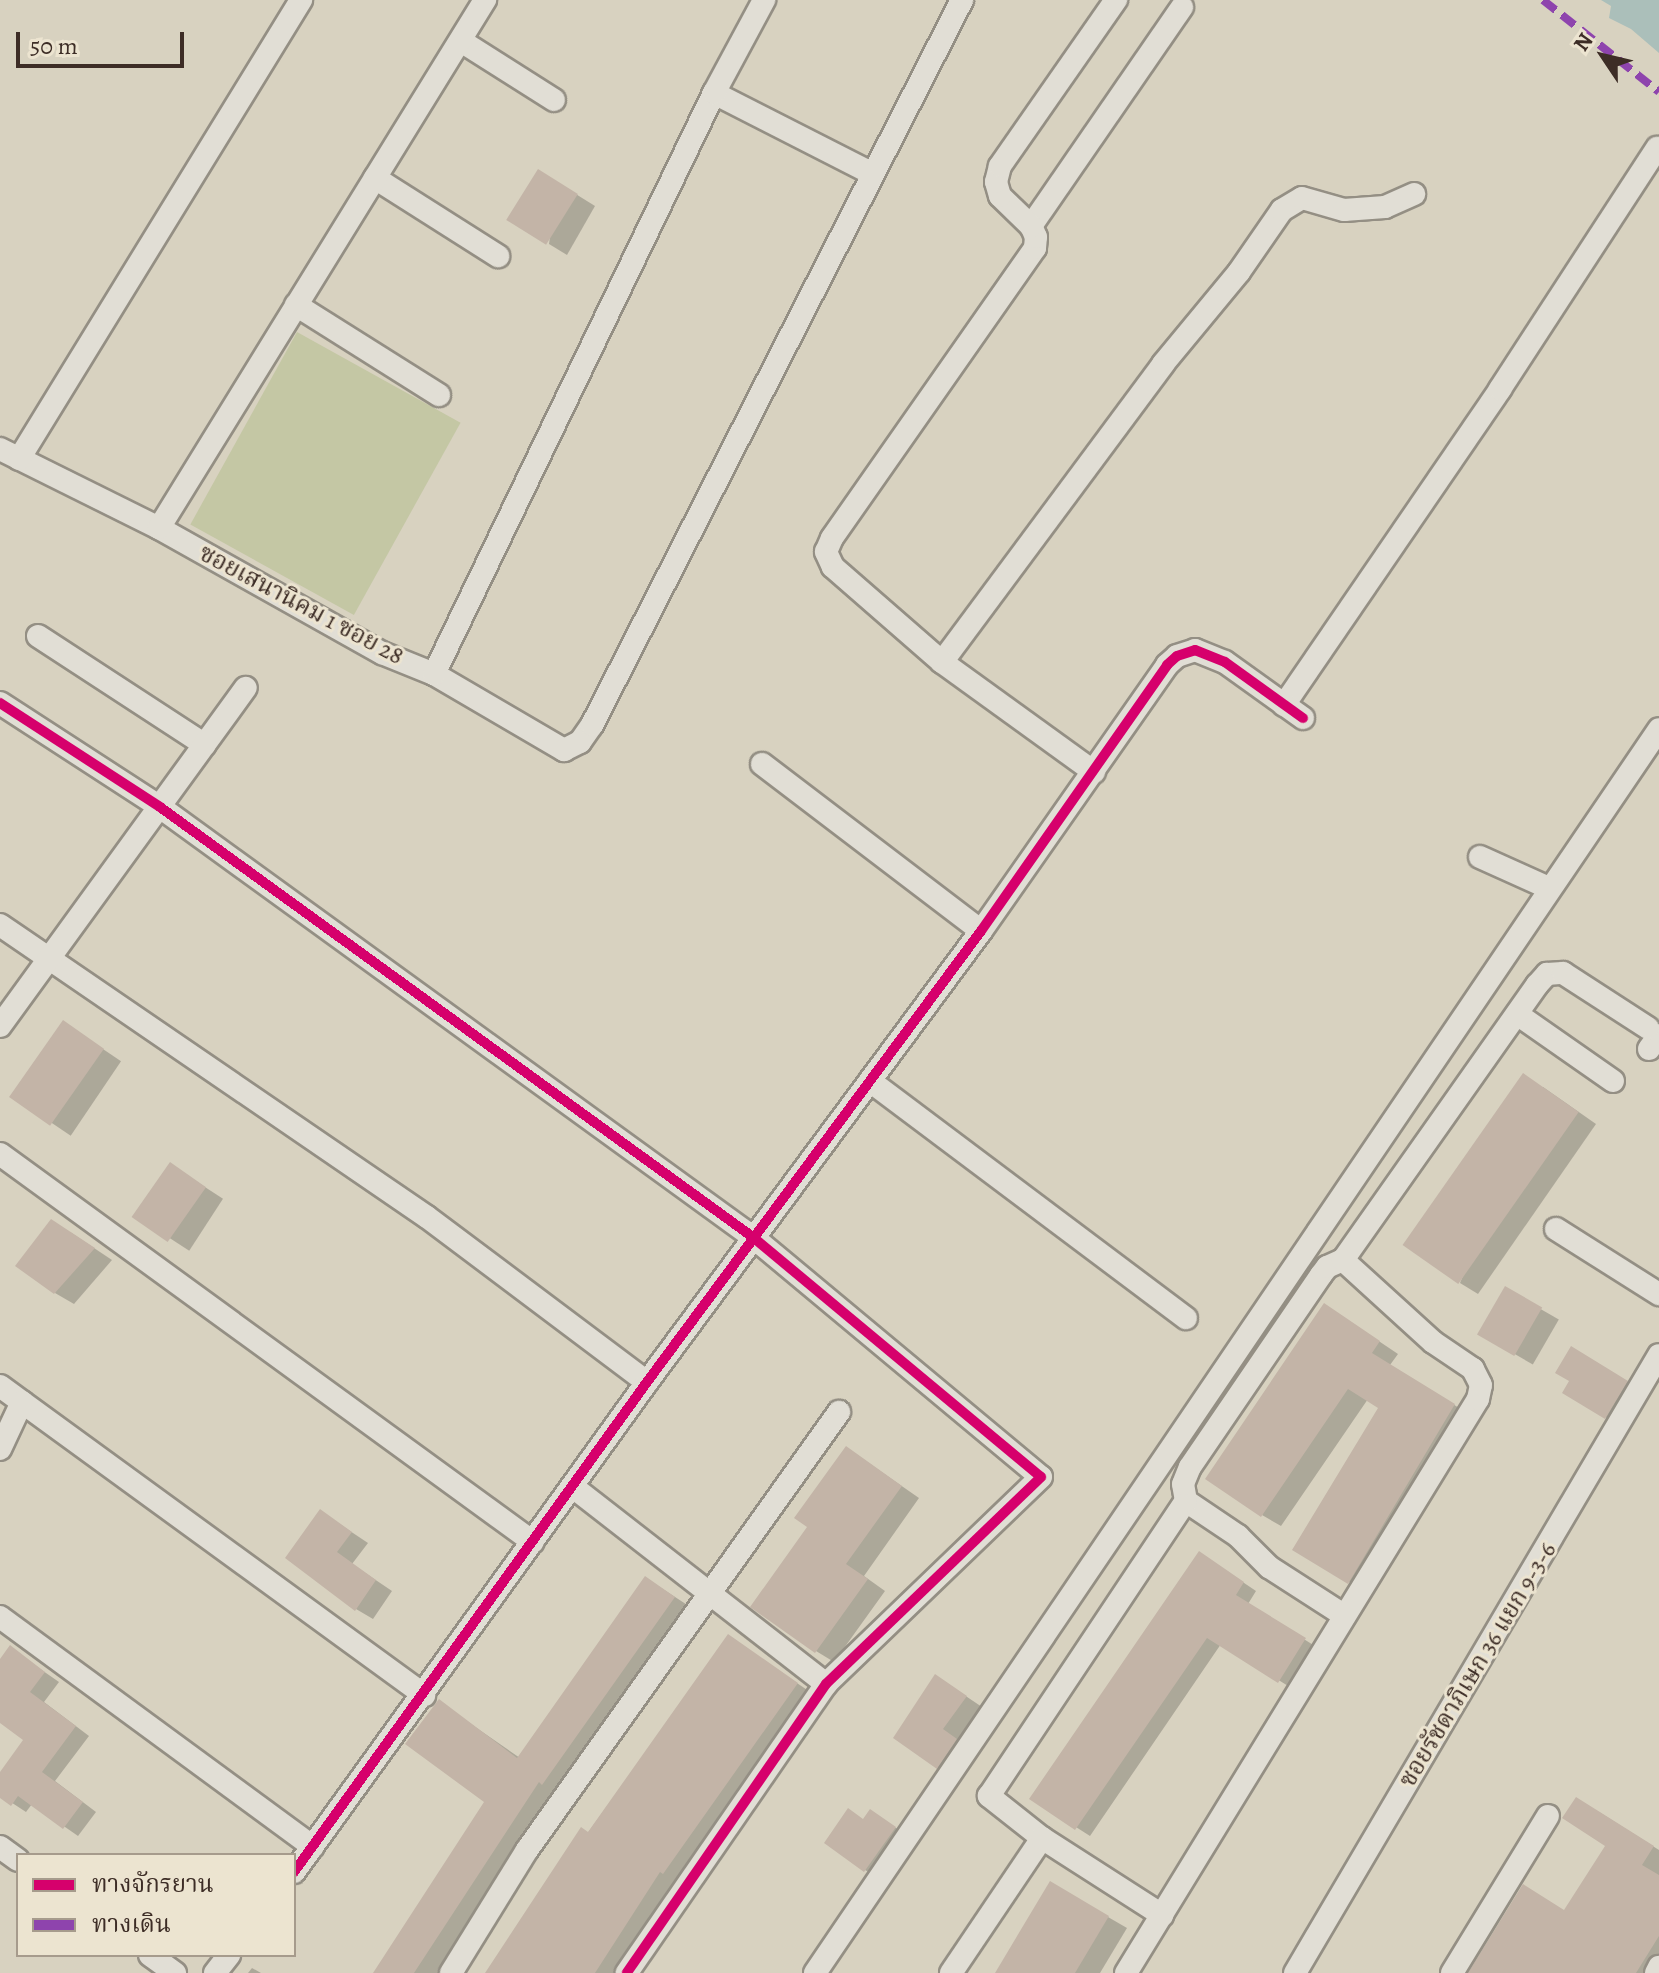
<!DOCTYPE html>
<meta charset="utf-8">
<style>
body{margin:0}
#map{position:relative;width:1659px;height:1973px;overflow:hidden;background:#d8d2c0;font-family:Alegreya,"Noto Serif Thai",serif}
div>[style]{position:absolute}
.green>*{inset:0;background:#c4c7a4;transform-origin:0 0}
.water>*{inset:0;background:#abbfba}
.shadow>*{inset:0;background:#0003;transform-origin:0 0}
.building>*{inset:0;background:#c3b4a7;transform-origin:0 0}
.roads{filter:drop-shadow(2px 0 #948f84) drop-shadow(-2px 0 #948f84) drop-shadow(0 2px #948f84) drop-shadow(0 -2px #948f84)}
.minor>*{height:22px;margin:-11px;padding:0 11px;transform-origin:11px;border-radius:11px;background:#e1ded5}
.quiet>*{height:8px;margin-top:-4px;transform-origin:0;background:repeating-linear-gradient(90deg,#8e44ad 0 16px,transparent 0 24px)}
.cycleway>*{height:10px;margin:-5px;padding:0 5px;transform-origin:5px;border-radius:5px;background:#d6006c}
span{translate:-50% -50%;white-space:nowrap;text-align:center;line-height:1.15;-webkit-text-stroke:6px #ece4d0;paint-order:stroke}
.street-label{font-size:24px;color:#3d2d26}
.legend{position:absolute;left:16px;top:1853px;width:280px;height:104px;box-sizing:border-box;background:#ece4d0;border:2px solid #a69b8c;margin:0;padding:10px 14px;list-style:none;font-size:24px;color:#3d2d26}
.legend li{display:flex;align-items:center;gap:16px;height:40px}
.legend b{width:40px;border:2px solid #a69b8c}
.north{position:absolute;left:1563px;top:16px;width:80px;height:80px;-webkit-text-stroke:6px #ece4d0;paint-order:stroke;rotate:305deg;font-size:22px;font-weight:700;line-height:32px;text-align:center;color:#3d2d26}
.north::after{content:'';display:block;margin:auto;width:28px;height:36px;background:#3d2d26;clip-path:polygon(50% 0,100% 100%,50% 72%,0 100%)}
.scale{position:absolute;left:16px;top:32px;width:168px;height:36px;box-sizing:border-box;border:4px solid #3d2d26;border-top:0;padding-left:10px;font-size:24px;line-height:28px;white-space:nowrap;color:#3d2d26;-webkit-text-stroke:6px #ece4d0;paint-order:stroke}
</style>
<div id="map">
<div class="green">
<i style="left:297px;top:332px;width:187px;height:220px;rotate:29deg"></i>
</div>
<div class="water">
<i style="clip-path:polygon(1601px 0,1659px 0,1659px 53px,1631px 29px,1609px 18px,1611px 6px)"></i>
</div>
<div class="shadow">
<i style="clip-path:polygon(558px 183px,595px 206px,567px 255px,549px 244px)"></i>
<i style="left:63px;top:1022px;width:70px;height:90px;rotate:34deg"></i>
<i style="clip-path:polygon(1543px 1087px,1596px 1124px,1478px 1294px,1460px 1283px)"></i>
<i style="left:171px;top:1165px;width:62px;height:62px;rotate:33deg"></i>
<i style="clip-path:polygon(70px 1232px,112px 1260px,74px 1304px,55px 1293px)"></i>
<i style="left:1506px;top:1289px;width:61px;height:52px;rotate:30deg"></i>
<i style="clip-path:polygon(1343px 1317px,1398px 1354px,1390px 1365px,1472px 1416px,1368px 1593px,1295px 1549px,1381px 1407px,1368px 1399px,1281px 1526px,1262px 1515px)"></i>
<i style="clip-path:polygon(1571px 1349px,1645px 1393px,1624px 1428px,1565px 1393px,1572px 1381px)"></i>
<i style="clip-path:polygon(847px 1448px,919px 1498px,864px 1576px,885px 1591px,834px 1662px,816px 1651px,810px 1527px)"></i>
<i style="clip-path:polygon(320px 1511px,368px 1543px,352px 1564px,392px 1591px,373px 1619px,356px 1609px)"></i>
<i style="clip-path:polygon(1213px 1562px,1256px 1591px,1248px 1604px,1318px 1648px,1293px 1689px,1221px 1644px,1090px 1836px,1032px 1799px)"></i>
<i style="clip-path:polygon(646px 1578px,698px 1612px,446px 1973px,376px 1973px,487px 1802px,439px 1702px,520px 1758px)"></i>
<i style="clip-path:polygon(729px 1637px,819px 1698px,625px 1973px,487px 1973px)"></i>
<i style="clip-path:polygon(10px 1648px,59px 1682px,44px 1702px,89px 1736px,55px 1781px,96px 1812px,78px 1836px,32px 1804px,26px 1812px,0 1795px,0 1775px,26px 1739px,0 1719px,0 1662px)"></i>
<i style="clip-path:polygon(936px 1676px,982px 1707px,959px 1740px,972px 1750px,954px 1777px,938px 1767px)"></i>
<i style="clip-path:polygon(871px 1812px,913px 1839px,884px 1881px,865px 1870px,865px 1820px)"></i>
<i style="clip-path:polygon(1599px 1812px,1659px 1850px,1659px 1973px,1471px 1973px,1565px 1912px,1608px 1845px)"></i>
<i style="clip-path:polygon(1051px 1884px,1127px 1928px,1100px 1973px,1005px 1973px)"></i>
<i style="clip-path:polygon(252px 1968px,261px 1973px,248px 1973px)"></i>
</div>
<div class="building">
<i style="left:538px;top:169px;width:47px;height:60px;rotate:32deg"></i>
<i style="left:63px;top:1020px;width:50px;height:94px;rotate:35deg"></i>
<i style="left:1523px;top:1073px;width:68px;height:210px;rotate:35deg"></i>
<i style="left:170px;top:1162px;width:44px;height:67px;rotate:35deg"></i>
<i style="clip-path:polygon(51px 1219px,95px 1248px,54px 1294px,15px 1266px)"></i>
<i style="left:1505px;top:1286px;width:43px;height:56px;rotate:30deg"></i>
<i style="clip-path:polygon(1324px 1303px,1380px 1341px,1372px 1353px,1455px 1404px,1348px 1584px,1292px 1550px,1378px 1408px,1348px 1389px,1261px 1517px,1205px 1479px)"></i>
<i style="clip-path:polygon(1571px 1346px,1628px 1381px,1605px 1419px,1562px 1393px,1569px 1381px,1555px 1373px)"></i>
<i style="clip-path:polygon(846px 1446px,902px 1486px,846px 1564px,868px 1579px,815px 1653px,750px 1607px,807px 1527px,794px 1518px)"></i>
<i style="clip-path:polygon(320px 1509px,352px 1532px,337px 1552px,376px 1580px,355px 1611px,285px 1558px)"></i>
<i style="clip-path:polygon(1199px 1551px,1244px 1582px,1236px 1595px,1306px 1638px,1278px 1683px,1207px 1638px,1075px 1830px,1029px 1799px)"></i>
<i style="clip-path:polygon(645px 1576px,675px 1597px,542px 1785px,539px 1782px,414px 1973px,373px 1973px,484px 1802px,405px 1744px,439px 1699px,517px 1758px)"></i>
<i style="clip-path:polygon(728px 1634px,798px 1683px,663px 1874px,660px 1872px,595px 1973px,485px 1973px,581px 1827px,588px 1832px)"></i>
<i style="clip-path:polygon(10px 1645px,45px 1672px,30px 1692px,76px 1726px,42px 1772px,83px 1802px,63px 1829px,18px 1796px,11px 1806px,0 1798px,0 1772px,23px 1740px,0 1723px,0 1659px)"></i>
<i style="clip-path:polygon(935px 1674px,967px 1696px,943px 1729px,957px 1739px,937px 1769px,893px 1738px)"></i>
<i style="clip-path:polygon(1576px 1797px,1654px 1846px,1642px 1865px,1659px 1875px,1659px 1936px,1636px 1973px,1468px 1973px,1523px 1884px,1564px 1910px,1605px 1846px,1562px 1818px)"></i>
<i style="clip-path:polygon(848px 1808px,863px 1819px,870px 1809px,896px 1827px,864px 1872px,824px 1843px)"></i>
<i style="clip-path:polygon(1050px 1881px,1109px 1916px,1075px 1973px,995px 1973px)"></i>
</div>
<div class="roads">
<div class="minor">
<i style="left:461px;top:41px;width:110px;rotate:32.4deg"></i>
<i style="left:714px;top:93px;width:176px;rotate:27deg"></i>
<i style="left:375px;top:178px;width:146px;rotate:32.4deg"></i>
<i style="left:1031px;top:226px;width:266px;rotate:-55.4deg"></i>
<i style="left:296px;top:305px;width:169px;rotate:32.2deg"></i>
<i style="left:0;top:449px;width:178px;rotate:26.4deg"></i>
<i style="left:159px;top:528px;width:256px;rotate:29.3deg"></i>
<i style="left:382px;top:653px;width:56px;rotate:22deg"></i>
<i style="left:434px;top:674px;width:151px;rotate:30.3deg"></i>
<i style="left:564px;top:750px;width:18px;rotate:-27deg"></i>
<i style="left:580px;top:742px;width:21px;rotate:-55deg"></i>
<i style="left:592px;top:725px;width:814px;rotate:-62.96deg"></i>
<i style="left:19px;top:459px;width:539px;rotate:-58.43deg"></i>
<i style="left:159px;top:528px;width:621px;rotate:-58.31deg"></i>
<i style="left:38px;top:636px;width:199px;rotate:33.1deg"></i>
<i style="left:942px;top:662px;width:371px;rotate:-53.4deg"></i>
<i style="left:1163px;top:364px;width:119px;rotate:-50.4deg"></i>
<i style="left:1239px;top:272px;width:75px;rotate:-55.3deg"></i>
<i style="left:1282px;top:210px;width:23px;rotate:-31deg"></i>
<i style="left:1302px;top:198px;width:44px;rotate:15.9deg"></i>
<i style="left:1344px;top:210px;width:41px;rotate:-4.2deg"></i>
<i style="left:1385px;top:207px;width:32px;rotate:-24deg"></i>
<i style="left:434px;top:674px;width:645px;rotate:-64.27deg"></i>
<i style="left:714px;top:93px;width:106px;rotate:-61.7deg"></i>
<i style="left:0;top:703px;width:191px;rotate:33deg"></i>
<i style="left:160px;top:807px;width:734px;rotate:35.96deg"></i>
<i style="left:754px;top:1238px;width:373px;rotate:39.8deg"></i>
<i style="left:1041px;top:1477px;width:298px;rotate:136.1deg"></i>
<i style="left:826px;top:1684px;width:351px;rotate:124.6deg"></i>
<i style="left:1284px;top:705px;width:383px;rotate:-55.6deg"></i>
<i style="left:1500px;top:389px;width:288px;rotate:-56.9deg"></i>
<i style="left:762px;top:764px;width:275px;rotate:37.3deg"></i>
<i style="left:1094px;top:772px;width:188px;rotate:-144.1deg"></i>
<i style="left:942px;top:662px;width:145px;rotate:-138.9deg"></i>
<i style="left:833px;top:567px;width:17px;rotate:-115deg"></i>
<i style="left:826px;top:552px;width:15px;rotate:-67deg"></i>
<i style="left:832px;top:538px;width:354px;rotate:-55deg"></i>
<i style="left:1035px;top:248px;width:11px;rotate:-85deg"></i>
<i style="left:1036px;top:237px;width:12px;rotate:-114deg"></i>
<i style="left:1031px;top:226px;width:43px;rotate:-135.9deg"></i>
<i style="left:1000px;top:196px;width:15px;rotate:-106deg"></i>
<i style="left:996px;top:182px;width:16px;rotate:-76deg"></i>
<i style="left:1000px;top:166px;width:203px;rotate:-55.1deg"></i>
<i style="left:1480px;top:857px;width:76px;rotate:24.2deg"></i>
<i style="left:0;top:925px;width:517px;rotate:34.37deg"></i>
<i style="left:427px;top:1217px;width:275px;rotate:36.9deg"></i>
<i style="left:1517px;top:1014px;width:117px;rotate:34.9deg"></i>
<i style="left:0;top:1026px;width:418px;rotate:-54deg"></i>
<i style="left:1649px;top:1049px;width:17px;rotate:-54deg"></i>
<i style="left:870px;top:1081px;width:395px;rotate:36.9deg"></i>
<i style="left:0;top:1154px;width:659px;rotate:36.05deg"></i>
<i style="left:1556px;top:1229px;width:122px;rotate:32.3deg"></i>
<i style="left:0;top:1386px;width:525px;rotate:36.08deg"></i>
<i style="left:0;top:1449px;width:52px;rotate:-64.9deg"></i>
<i style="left:573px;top:1487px;width:321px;rotate:37.9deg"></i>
<i style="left:1186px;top:1501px;width:63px;rotate:33.9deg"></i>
<i style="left:1238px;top:1536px;width:44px;rotate:45deg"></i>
<i style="left:1269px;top:1567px;width:90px;rotate:32.8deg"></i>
<i style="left:0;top:1617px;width:388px;rotate:36.3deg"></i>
<i style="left:1042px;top:1838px;width:68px;rotate:-141.6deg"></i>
<i style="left:989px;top:1796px;width:355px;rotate:-56.3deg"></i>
<i style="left:1186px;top:1501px;width:17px;rotate:-100deg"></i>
<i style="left:1183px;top:1484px;width:18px;rotate:-68deg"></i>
<i style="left:1190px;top:1467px;width:232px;rotate:-55.7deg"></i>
<i style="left:1321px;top:1275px;width:10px;rotate:-53deg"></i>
<i style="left:1327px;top:1267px;width:17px;rotate:-24deg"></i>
<i style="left:1343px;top:1260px;width:337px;rotate:-54.8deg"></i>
<i style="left:1537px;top:985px;width:15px;rotate:-48deg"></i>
<i style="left:1547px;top:974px;width:16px;rotate:-4deg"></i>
<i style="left:1563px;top:973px;width:101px;rotate:32.9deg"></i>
<i style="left:0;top:1847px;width:22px;rotate:36deg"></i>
<i style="left:294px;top:1872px;width:604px;rotate:-54.23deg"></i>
<i style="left:647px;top:1382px;width:561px;rotate:-53.48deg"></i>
<i style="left:981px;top:931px;width:325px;rotate:-55deg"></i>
<i style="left:1167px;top:665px;width:13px;rotate:-42deg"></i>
<i style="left:1177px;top:656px;width:19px;rotate:-18deg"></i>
<i style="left:1195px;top:650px;width:32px;rotate:22deg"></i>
<i style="left:1225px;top:662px;width:96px;rotate:35.7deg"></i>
<i style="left:150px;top:1955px;width:31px;rotate:36deg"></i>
<i style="left:215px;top:1973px;width:23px;rotate:-52deg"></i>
<i style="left:451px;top:1973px;width:145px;rotate:-58.3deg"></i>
<i style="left:527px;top:1850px;width:538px;rotate:-54.54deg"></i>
<i style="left:815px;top:1973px;width:1503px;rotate:-55.84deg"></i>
<i style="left:951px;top:1973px;width:163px;rotate:-56deg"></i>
<i style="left:1042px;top:1838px;width:143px;rotate:32.7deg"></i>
<i style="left:1126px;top:1973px;width:673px;rotate:-58.48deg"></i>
<i style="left:1478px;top:1399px;width:14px;rotate:-78deg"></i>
<i style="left:1481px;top:1385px;width:18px;rotate:-117deg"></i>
<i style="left:1473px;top:1369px;width:48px;rotate:-146deg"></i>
<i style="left:1433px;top:1342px;width:122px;rotate:-137.7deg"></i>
<i style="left:1295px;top:1973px;width:717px;rotate:-59.5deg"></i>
<i style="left:1452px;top:1973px;width:184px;rotate:-58.6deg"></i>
<i style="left:1656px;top:1973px;width:7px;rotate:-63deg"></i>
</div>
</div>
<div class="quiet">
<i style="left:1543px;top:0;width:148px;rotate:38.4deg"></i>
</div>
<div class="cycleway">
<i style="left:0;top:703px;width:191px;rotate:33deg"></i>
<i style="left:160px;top:807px;width:734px;rotate:35.96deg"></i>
<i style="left:754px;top:1238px;width:373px;rotate:39.8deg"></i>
<i style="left:1041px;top:1477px;width:298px;rotate:136.1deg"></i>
<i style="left:826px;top:1684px;width:351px;rotate:124.6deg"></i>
<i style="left:294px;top:1872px;width:604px;rotate:-54.23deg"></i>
<i style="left:647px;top:1382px;width:561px;rotate:-53.48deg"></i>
<i style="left:981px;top:931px;width:325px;rotate:-55deg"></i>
<i style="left:1167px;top:665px;width:13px;rotate:-42deg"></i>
<i style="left:1177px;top:656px;width:19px;rotate:-18deg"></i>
<i style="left:1195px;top:650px;width:32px;rotate:22deg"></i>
<i style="left:1225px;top:662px;width:96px;rotate:35.7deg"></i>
</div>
<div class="street-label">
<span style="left:301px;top:605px;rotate:28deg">ซอยเสนานิคม 1 ซอย 28</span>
<span style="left:1478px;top:1665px;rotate:-59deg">ซอยรัชดาภิเษก 36 แยก 9-3-6</span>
</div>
<ul class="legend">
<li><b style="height:10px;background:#d6006c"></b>ทางจักรยาน</li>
<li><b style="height:10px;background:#8e44ad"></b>ทางเดิน</li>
</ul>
<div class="north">N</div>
<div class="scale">50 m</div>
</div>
